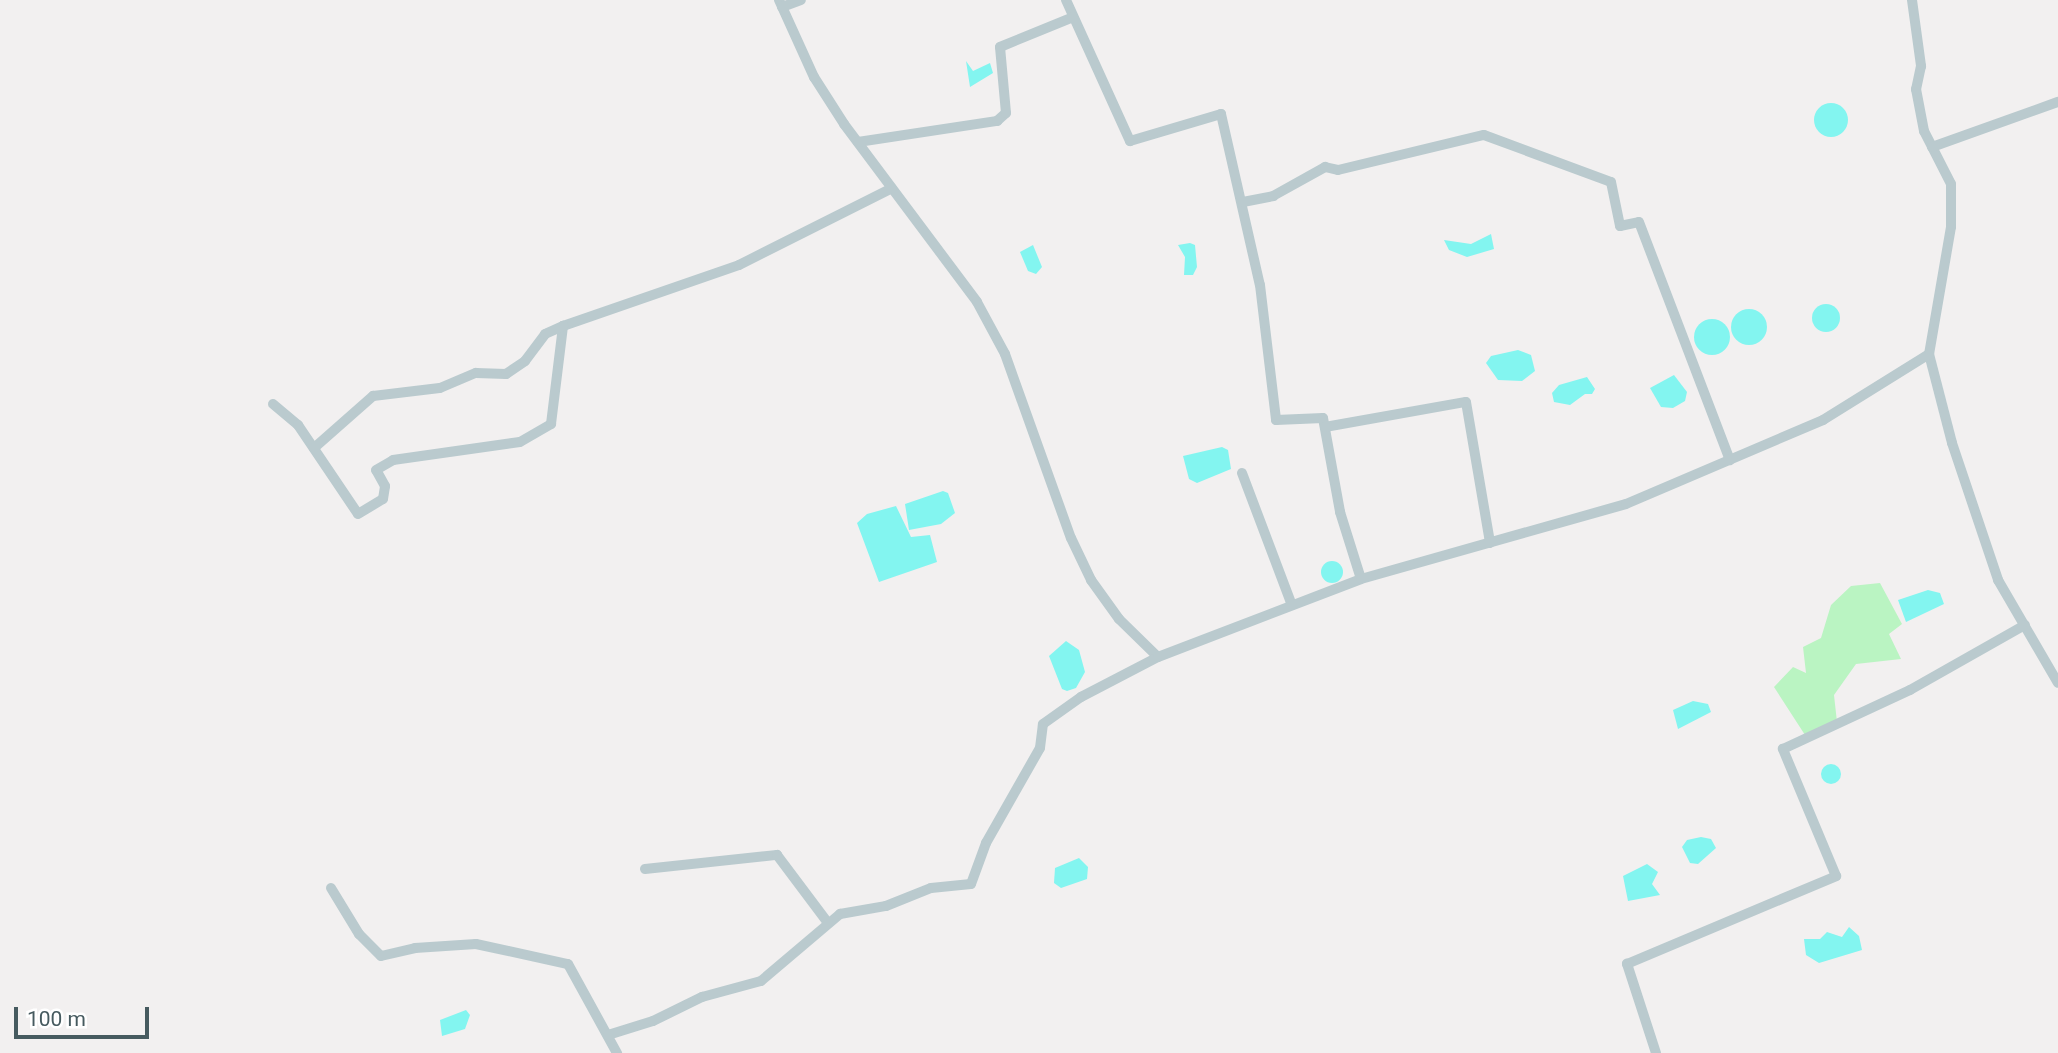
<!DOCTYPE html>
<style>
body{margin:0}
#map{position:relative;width:2058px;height:1053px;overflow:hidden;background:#f2f0f0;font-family:Roboto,sans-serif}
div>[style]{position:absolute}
.green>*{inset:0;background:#baf4c2}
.water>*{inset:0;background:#83f5f0}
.round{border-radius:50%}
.street>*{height:10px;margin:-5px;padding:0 5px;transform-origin:5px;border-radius:5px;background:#bacace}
span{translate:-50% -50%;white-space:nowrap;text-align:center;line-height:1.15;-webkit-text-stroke:5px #fff;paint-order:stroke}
.scale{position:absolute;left:14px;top:1007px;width:135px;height:32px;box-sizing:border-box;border:4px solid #465a5f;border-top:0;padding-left:9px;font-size:21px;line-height:24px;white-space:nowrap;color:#465a5f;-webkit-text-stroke:5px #fff;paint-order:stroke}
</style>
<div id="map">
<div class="green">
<i style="clip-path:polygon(1880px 583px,1902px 624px,1889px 634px,1901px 659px,1856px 664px,1834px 695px,1837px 722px,1805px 735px,1774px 687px,1793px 667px,1806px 673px,1803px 647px,1821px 638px,1831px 605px,1851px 586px)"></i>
</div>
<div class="water">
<i style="clip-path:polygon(966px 61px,973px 71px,990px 63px,993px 73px,970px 87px)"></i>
<i class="round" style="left:1814px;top:103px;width:34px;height:34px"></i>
<i style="clip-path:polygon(1491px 234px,1494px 249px,1467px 257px,1449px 250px,1444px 240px,1471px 244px)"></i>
<i style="clip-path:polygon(1190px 243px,1195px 245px,1197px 267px,1193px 275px,1184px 275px,1185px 257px,1178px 245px)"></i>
<i style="clip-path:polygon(1033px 245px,1042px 267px,1036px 274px,1028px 271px,1020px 252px)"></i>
<i class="round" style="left:1812px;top:304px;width:28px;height:28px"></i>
<i class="round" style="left:1731px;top:309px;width:36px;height:36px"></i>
<i class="round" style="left:1694px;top:319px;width:36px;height:36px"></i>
<i style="clip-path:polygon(1518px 350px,1531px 355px,1535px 371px,1522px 381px,1498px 380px,1486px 363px,1491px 356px)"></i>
<i style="clip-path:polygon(1674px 375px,1687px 392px,1685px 401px,1673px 408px,1661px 407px,1650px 388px)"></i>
<i style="clip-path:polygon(1587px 377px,1595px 389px,1592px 394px,1585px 394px,1570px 405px,1554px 402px,1552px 393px,1559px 385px)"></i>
<i style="clip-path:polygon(1222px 447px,1228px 450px,1231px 469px,1197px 483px,1189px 479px,1183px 456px)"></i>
<i style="clip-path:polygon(943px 491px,948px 493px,955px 513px,941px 524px,909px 530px,905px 504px)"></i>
<i style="clip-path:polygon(896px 506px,911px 537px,930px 535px,937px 562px,879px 582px,857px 523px,867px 514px)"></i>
<i class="round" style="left:1321px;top:561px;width:22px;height:22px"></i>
<i style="clip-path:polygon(1928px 590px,1940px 593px,1944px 604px,1906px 622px,1898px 600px)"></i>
<i style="clip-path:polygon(1066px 641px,1079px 650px,1085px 672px,1076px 688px,1067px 691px,1062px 689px,1049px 656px)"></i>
<i style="clip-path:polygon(1693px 701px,1708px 704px,1711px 712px,1678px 729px,1673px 710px)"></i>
<i class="round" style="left:1821px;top:764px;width:20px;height:20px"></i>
<i style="clip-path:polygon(1701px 837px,1711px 839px,1716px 848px,1698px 864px,1690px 863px,1682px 847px,1687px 840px)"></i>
<i style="clip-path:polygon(1079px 858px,1088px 867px,1087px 879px,1061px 888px,1054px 883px,1055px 868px)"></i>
<i style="clip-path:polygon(1647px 864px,1658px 872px,1652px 884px,1660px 895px,1628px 901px,1623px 876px)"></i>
<i style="clip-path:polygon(1849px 927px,1859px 936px,1862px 950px,1819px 963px,1806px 955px,1804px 939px,1820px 939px,1827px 932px,1842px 937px)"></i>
<i style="clip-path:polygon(466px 1010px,470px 1015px,465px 1029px,442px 1036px,440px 1020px)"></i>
</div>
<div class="street">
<i style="left:779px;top:0;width:85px;rotate:65.6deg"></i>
<i style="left:814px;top:77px;width:56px;rotate:57.4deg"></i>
<i style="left:844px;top:124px;width:222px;rotate:53.2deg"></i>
<i style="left:977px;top:302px;width:59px;rotate:61.7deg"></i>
<i style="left:1005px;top:354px;width:195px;rotate:70.3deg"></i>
<i style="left:1071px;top:538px;width:47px;rotate:64.5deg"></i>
<i style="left:1091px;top:580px;width:48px;rotate:54.3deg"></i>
<i style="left:1119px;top:619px;width:54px;rotate:44.3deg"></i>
<i style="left:1066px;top:0;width:155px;rotate:65.6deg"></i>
<i style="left:1130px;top:141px;width:95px;rotate:-16.5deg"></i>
<i style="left:1221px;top:114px;width:175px;rotate:77.2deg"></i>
<i style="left:1260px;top:285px;width:136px;rotate:83.2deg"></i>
<i style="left:1276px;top:420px;width:47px;rotate:-2.4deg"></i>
<i style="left:1323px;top:418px;width:96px;rotate:79.7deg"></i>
<i style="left:1340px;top:512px;width:70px;rotate:72.6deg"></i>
<i style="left:1912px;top:0;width:67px;rotate:82.2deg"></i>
<i style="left:1921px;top:66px;width:24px;rotate:102deg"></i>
<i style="left:1916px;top:89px;width:43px;rotate:79.2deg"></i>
<i style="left:1924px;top:131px;width:59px;rotate:63deg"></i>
<i style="left:1951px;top:184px;width:43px;rotate:90deg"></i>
<i style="left:1951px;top:227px;width:129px;rotate:99.8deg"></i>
<i style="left:1929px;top:354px;width:92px;rotate:75.5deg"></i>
<i style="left:1952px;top:443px;width:145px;rotate:71.4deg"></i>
<i style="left:1998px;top:580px;width:119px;rotate:59.8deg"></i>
<i style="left:782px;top:7px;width:20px;rotate:-20deg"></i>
<i style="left:858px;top:142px;width:141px;rotate:-8.6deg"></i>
<i style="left:997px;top:121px;width:12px;rotate:-42deg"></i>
<i style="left:1006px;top:113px;width:66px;rotate:-95.2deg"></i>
<i style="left:1000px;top:47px;width:79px;rotate:-22.3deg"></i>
<i style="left:1932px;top:147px;width:134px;rotate:-19.7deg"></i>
<i style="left:1243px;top:202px;width:31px;rotate:-11deg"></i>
<i style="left:1273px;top:196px;width:60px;rotate:-29.1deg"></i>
<i style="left:1325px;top:167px;width:13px;rotate:13deg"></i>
<i style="left:1338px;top:170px;width:150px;rotate:-13.5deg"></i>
<i style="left:1484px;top:135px;width:135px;rotate:20.3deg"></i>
<i style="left:1611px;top:182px;width:45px;rotate:78.4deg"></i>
<i style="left:1620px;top:226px;width:19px;rotate:-12deg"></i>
<i style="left:1639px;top:222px;width:255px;rotate:69.1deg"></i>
<i style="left:273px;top:404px;width:33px;rotate:40deg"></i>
<i style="left:298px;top:425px;width:107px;rotate:56deg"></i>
<i style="left:358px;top:514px;width:29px;rotate:-31deg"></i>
<i style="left:383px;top:499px;width:13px;rotate:-81deg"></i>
<i style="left:385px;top:486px;width:18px;rotate:-119deg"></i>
<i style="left:376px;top:470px;width:20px;rotate:-30deg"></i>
<i style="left:393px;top:460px;width:128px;rotate:-8.1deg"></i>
<i style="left:520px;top:442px;width:36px;rotate:-30deg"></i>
<i style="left:551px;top:424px;width:99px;rotate:-83deg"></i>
<i style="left:563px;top:326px;width:186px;rotate:-19.1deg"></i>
<i style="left:739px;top:265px;width:171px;rotate:-26.7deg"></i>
<i style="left:1325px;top:427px;width:143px;rotate:-10.1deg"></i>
<i style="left:1466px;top:402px;width:143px;rotate:80.3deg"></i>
<i style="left:314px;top:448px;width:79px;rotate:-41.4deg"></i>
<i style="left:373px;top:396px;width:67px;rotate:-6.8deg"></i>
<i style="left:440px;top:388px;width:39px;rotate:-23deg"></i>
<i style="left:476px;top:373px;width:30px;rotate:2deg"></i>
<i style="left:506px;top:374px;width:23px;rotate:-34deg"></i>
<i style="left:525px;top:361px;width:34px;rotate:-53deg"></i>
<i style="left:545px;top:334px;width:20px;rotate:-24deg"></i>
<i style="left:1242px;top:473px;width:141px;rotate:69.3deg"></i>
<i style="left:645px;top:869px;width:133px;rotate:-6.1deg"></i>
<i style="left:777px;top:855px;width:85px;rotate:53.1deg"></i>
<i style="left:331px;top:888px;width:54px;rotate:58.7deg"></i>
<i style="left:359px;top:934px;width:31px;rotate:45deg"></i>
<i style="left:381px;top:956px;width:35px;rotate:-13deg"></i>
<i style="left:415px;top:948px;width:61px;rotate:-3.8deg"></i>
<i style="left:476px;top:944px;width:94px;rotate:12.3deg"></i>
<i style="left:568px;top:964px;width:102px;rotate:61.2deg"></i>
<i style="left:608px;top:1035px;width:47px;rotate:-17.3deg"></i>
<i style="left:653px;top:1021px;width:55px;rotate:-26.1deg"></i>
<i style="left:702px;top:997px;width:61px;rotate:-15.2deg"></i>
<i style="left:761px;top:981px;width:104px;rotate:-40.3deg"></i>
<i style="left:840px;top:914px;width:47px;rotate:-9.9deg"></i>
<i style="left:886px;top:906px;width:48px;rotate:-21.8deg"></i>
<i style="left:931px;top:888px;width:40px;rotate:-5.7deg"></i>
<i style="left:971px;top:884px;width:44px;rotate:-69.9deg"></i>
<i style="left:986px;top:843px;width:109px;rotate:-60.4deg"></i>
<i style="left:1040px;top:748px;width:24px;rotate:-83deg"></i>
<i style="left:1043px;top:724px;width:47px;rotate:-35.4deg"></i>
<i style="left:1081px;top:697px;width:87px;rotate:-27.5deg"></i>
<i style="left:1158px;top:657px;width:217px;rotate:-21deg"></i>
<i style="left:1361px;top:579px;width:275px;rotate:-15.8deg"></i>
<i style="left:1626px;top:504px;width:214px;rotate:-23.1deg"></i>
<i style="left:1823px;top:420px;width:125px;rotate:-31.9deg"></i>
<i style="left:1656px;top:1053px;width:94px;rotate:-108deg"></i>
<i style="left:1627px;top:964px;width:227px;rotate:-22.8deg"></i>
<i style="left:1836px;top:876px;width:138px;rotate:-112.7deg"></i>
<i style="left:1783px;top:749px;width:140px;rotate:-24.9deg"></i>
<i style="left:1910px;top:690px;width:132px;rotate:-29.5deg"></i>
</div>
<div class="scale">100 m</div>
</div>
